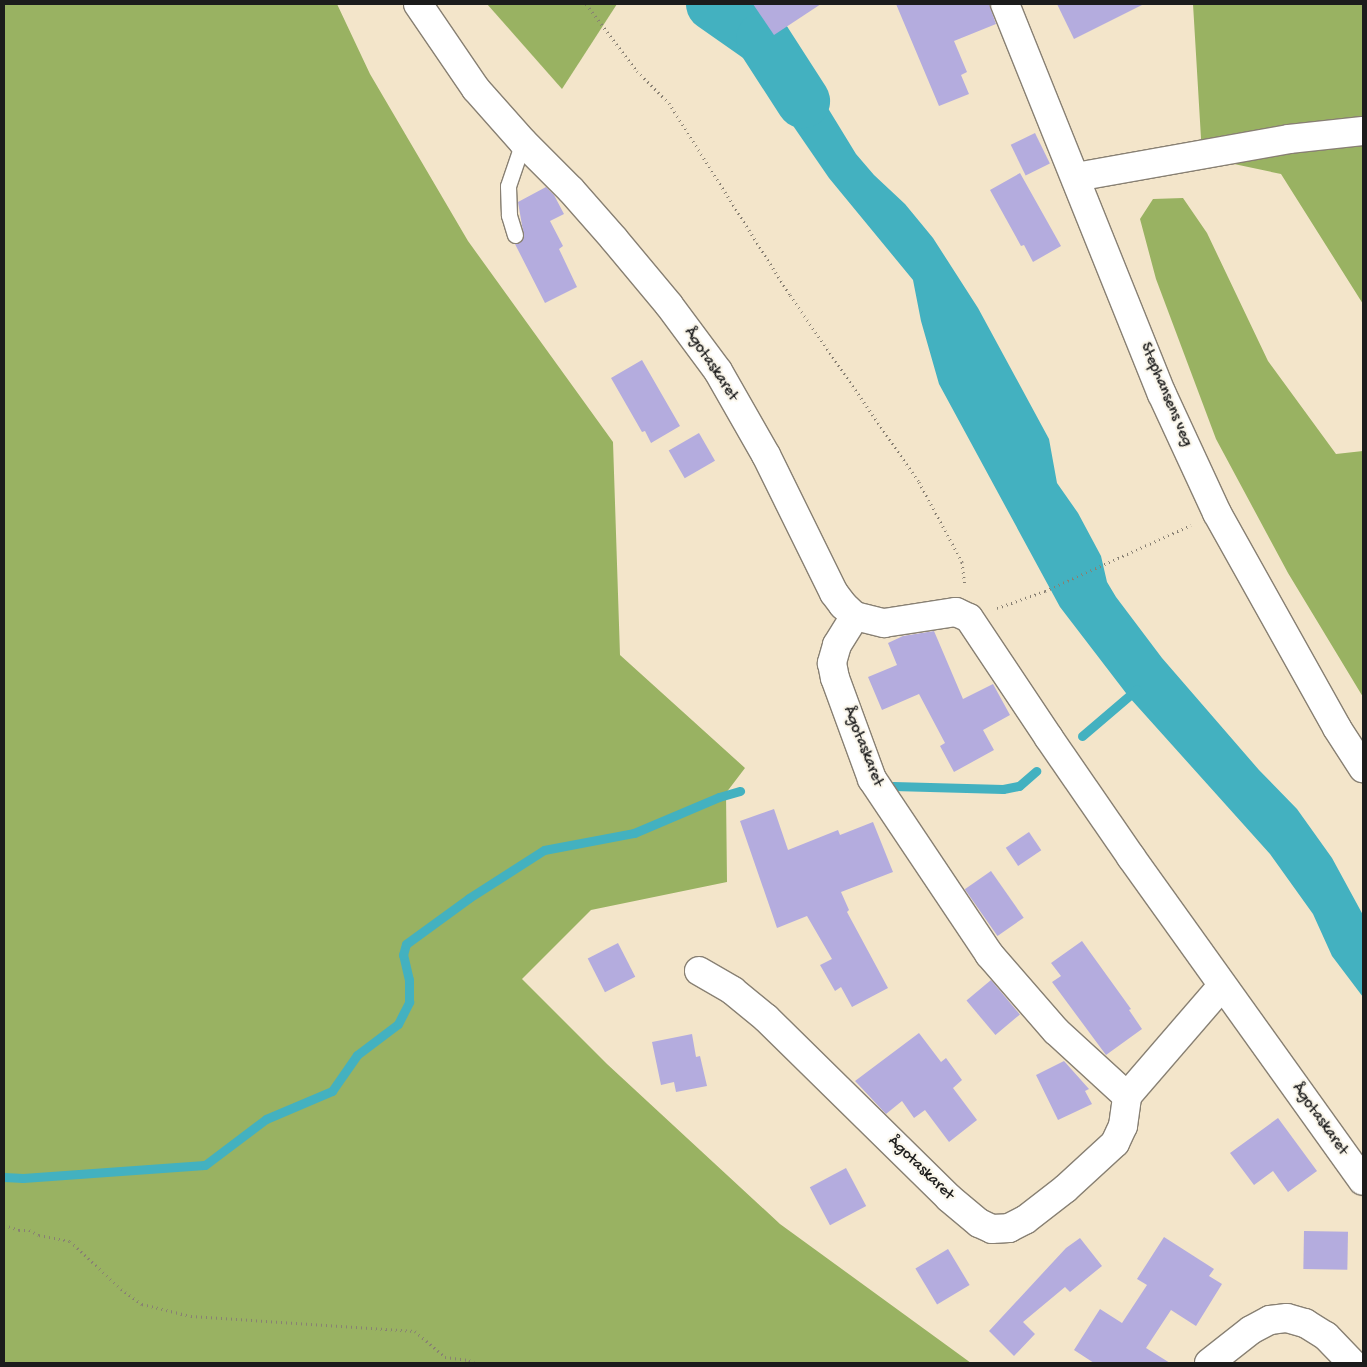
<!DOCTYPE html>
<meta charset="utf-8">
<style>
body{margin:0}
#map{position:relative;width:1367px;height:1367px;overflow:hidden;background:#f3e5ca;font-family:"Gochi Hand",sans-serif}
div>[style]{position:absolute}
.forest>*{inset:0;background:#99b262}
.water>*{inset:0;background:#43b1c0}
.stream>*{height:9px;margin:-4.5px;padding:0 4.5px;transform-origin:4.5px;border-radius:4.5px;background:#43b1c0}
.river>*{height:54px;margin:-27px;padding:0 27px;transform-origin:27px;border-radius:27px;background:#43b1c0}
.building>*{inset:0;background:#b4acde;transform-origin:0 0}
.path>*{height:3px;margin-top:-1.5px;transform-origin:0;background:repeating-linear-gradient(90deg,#888073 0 1px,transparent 0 5px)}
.roads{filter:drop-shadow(1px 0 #888073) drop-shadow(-1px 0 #888073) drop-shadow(0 1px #888073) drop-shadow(0 -1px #888073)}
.service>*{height:15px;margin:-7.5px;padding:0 7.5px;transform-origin:7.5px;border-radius:7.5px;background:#fff}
.minor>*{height:28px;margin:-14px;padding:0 14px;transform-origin:14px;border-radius:14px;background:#fff}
span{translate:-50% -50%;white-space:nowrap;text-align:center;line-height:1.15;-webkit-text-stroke:4.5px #fbf7ec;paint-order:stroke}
.street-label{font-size:16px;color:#1c1c1c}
.frame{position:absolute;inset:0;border:5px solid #1c1c1c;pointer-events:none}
</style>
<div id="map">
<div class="forest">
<i style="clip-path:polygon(4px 4px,337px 4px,370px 74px,468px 241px,613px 442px,620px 655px,745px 768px,726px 793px,727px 882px,591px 910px,522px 979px,607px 1064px,780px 1224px,971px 1363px,4px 1363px)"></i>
<i style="clip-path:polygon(487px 4px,617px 4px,562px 89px)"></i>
<i style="clip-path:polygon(1193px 4px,1363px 4px,1363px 304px,1281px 174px,1196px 156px,1202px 155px)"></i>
<i style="clip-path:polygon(1183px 198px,1207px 233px,1268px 361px,1336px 454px,1363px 451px,1363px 697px,1288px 573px,1216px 439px,1156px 279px,1140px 219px,1153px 199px)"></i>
</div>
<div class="water">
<i style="clip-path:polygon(763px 39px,792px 59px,815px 87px,856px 154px,874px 175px,905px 204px,933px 238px,978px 308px,1049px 439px,1057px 483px,1078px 513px,1101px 556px,1107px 582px,1116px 597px,1162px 658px,1259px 770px,1297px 809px,1332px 858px,1363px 915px,1363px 997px,1332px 956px,1313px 914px,1270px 854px,1129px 697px,1060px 607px,939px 384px,921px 321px,913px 280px,829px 178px,763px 82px)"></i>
</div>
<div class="stream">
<i style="left:1082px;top:736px;width:72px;rotate:-40.5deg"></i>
<i style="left:893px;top:786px;width:110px;rotate:1.6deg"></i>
<i style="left:1003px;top:789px;width:16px;rotate:-11deg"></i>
<i style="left:1019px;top:786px;width:23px;rotate:-41deg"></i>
<i style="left:4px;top:1177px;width:19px;rotate:3deg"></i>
<i style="left:23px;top:1178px;width:182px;rotate:-4.1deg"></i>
<i style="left:205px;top:1165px;width:76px;rotate:-37deg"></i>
<i style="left:266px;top:1119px;width:72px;rotate:-23deg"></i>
<i style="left:332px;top:1091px;width:44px;rotate:-55.2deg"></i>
<i style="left:357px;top:1055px;width:51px;rotate:-37.1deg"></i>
<i style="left:398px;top:1024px;width:25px;rotate:-63deg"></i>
<i style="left:409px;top:1002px;width:22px;rotate:-90deg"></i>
<i style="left:409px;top:980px;width:26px;rotate:-103deg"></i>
<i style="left:403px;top:955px;width:11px;rotate:-75deg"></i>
<i style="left:406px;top:944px;width:78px;rotate:-36.1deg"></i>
<i style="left:469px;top:898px;width:89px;rotate:-32.6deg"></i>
<i style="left:544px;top:850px;width:92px;rotate:-10.7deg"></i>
<i style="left:634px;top:833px;width:92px;rotate:-23deg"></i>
<i style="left:719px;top:797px;width:22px;rotate:-16deg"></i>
</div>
<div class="river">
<i style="left:713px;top:4px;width:61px;rotate:35deg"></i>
<i style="left:763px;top:39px;width:74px;rotate:57.2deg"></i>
</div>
<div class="building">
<i style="clip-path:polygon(753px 4px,821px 4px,774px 35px)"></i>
<i style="clip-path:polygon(896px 4px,989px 4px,996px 24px,954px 41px,967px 72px,961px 75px,969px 94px,939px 106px)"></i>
<i style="clip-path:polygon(1057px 4px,1144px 4px,1074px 39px)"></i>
<i style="left:1035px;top:133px;width:34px;height:27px;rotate:64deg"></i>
<i style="clip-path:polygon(1020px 173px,1061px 246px,1033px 262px,1024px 245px,1021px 246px,990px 190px)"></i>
<i style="clip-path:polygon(546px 187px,554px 195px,564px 214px,550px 221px,563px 246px,559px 249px,577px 287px,545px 303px,515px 244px,521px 242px,524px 237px,518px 202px)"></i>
<i style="clip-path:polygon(642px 360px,680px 426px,651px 443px,645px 431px,642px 432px,611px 378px)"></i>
<i style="left:699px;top:433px;width:32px;height:35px;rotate:60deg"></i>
<i style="clip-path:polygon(934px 631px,963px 699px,993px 684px,1010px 715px,983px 730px,994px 750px,954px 772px,940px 746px,945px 743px,919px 694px,882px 710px,868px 677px,897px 665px,888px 643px,903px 636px)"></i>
<i style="clip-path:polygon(774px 809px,788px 850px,838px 830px,840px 835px,873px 822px,893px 872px,841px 892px,849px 910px,847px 912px,888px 988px,852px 1007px,841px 987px,835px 991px,820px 965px,832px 959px,807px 916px,777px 928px,740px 821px)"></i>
<i style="left:1029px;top:832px;width:22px;height:28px;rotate:56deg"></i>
<i style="left:991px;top:871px;width:57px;height:32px;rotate:55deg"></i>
<i style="clip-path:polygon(1082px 941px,1131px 1009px,1129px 1010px,1142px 1029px,1106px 1055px,1052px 982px,1061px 976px,1051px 963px)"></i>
<i style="left:618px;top:943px;width:38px;height:34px;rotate:63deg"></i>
<i style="left:991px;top:980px;width:45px;height:32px;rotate:50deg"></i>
<i style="clip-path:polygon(919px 1033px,941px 1062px,946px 1058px,962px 1080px,953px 1088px,977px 1120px,949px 1142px,925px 1110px,914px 1118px,902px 1101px,886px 1114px,855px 1081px)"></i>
<i style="clip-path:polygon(692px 1034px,696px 1057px,700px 1056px,707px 1086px,676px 1092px,674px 1082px,661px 1085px,652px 1042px)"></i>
<i style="clip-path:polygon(1064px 1061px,1089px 1089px,1085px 1091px,1092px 1104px,1058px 1120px,1036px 1075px)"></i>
<i style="clip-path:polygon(1278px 1118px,1317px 1171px,1288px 1192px,1273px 1171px,1254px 1185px,1230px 1153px)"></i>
<i style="left:846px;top:1168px;width:43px;height:41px;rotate:62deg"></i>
<i style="left:1304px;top:1231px;width:44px;height:38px;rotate:1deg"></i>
<i style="clip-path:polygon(1164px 1237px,1214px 1269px,1209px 1276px,1222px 1284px,1196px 1326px,1171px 1310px,1146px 1348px,1170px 1363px,1094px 1363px,1074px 1350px,1100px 1309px,1122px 1323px,1147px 1285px,1137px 1279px)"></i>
<i style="clip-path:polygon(1080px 1238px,1102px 1266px,1070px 1292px,1065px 1287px,1023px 1322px,1035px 1334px,1014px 1356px,989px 1331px,1066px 1248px)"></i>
<i style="left:948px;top:1249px;width:42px;height:38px;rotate:59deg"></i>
</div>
<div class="path">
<i style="left:586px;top:4px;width:84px;rotate:52.7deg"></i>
<i style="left:637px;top:71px;width:45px;rotate:45deg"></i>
<i style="left:669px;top:103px;width:227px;rotate:57.8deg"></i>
<i style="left:790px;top:295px;width:227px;rotate:55.4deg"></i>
<i style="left:919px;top:482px;width:91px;rotate:61.7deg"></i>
<i style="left:962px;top:562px;width:24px;rotate:83deg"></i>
<i style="left:997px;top:608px;width:51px;rotate:-19.5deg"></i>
<i style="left:1045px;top:591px;width:160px;rotate:-24.3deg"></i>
<i style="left:4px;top:1225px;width:16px;rotate:18deg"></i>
<i style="left:19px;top:1230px;width:10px"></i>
<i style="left:29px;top:1230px;width:11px;rotate:27deg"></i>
<i style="left:39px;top:1235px;width:32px;rotate:11deg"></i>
<i style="left:70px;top:1241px;width:70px;rotate:43.3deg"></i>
<i style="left:121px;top:1289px;width:26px;rotate:36deg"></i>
<i style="left:142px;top:1304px;width:50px;rotate:13.8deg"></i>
<i style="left:191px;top:1316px;width:225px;rotate:3.8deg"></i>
<i style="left:415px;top:1331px;width:40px;rotate:41deg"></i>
<i style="left:445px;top:1357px;width:24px;rotate:7deg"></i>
<i style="left:469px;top:1360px;width:7px;rotate:27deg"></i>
</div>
<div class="roads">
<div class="service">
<i style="left:515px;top:235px;width:21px;rotate:-107deg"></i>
<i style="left:509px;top:215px;width:29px;rotate:-92deg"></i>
<i style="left:508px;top:186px;width:46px;rotate:-71.2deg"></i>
</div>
<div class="minor">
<i style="left:418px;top:4px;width:103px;rotate:55.7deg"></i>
<i style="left:476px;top:89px;width:71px;rotate:48.4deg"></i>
<i style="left:523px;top:142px;width:68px;rotate:45deg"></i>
<i style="left:571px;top:190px;width:65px;rotate:48.7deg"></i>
<i style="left:614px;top:239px;width:86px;rotate:50.2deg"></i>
<i style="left:669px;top:305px;width:82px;rotate:53.4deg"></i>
<i style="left:718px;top:371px;width:97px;rotate:60.3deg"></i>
<i style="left:766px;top:455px;width:154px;rotate:63.8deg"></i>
<i style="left:834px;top:593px;width:15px;rotate:53deg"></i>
<i style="left:843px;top:605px;width:16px;rotate:43deg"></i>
<i style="left:855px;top:616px;width:30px;rotate:14deg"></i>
<i style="left:884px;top:623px;width:73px;rotate:-8.7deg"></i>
<i style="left:956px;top:612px;width:14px;rotate:25deg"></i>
<i style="left:969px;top:618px;width:144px;rotate:56.3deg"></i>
<i style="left:1049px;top:738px;width:145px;rotate:55.4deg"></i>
<i style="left:1131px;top:857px;width:398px;rotate:54.4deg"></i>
<i style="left:1005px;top:4px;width:420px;rotate:68.1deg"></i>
<i style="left:1162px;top:394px;width:131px;rotate:65.2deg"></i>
<i style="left:1217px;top:513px;width:246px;rotate:60.8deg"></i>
<i style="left:1337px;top:728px;width:48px;rotate:57deg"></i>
<i style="left:1076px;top:177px;width:216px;rotate:-10.1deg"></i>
<i style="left:1289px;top:139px;width:74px;rotate:-6.2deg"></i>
<i style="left:855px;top:616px;width:34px;rotate:122deg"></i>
<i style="left:837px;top:645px;width:19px;rotate:106deg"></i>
<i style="left:832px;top:663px;width:15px;rotate:79deg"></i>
<i style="left:835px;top:678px;width:108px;rotate:69.9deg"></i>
<i style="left:872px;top:779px;width:211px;rotate:56.2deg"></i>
<i style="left:989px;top:954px;width:102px;rotate:49deg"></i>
<i style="left:1056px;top:1031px;width:96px;rotate:42.5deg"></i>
<i style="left:699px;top:971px;width:39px;rotate:30deg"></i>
<i style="left:733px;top:991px;width:43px;rotate:39.3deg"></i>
<i style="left:766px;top:1018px;width:257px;rotate:44.5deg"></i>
<i style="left:949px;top:1198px;width:39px;rotate:40deg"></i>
<i style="left:979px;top:1223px;width:14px;rotate:25deg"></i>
<i style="left:992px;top:1229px;width:17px;rotate:-3deg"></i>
<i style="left:1009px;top:1228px;width:18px;rotate:-27deg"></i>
<i style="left:1025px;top:1220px;width:51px;rotate:-37.8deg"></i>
<i style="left:1065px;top:1189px;width:68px;rotate:-42.6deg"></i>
<i style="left:1115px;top:1143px;width:19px;rotate:-65deg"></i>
<i style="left:1123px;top:1126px;width:30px;rotate:-82deg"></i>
<i style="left:1127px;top:1096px;width:145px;rotate:-49.2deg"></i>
<i style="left:1209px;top:1363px;width:53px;rotate:-38.2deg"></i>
<i style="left:1251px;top:1330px;width:21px;rotate:-28deg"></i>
<i style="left:1270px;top:1320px;width:17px;rotate:-7deg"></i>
<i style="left:1287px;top:1318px;width:19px;rotate:16deg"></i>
<i style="left:1305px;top:1323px;width:25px;rotate:32deg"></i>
<i style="left:1326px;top:1336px;width:37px;rotate:46deg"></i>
</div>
</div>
<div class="street-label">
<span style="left:710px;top:365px;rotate:56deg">Ågotaskaret</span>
<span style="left:1165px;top:395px;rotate:67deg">Stephansens veg</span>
<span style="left:862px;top:747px;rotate:68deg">Ågotaskaret</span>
<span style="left:1319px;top:1120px;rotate:54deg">Ågotaskaret</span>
<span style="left:920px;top:1169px;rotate:44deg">Ågotaskaret</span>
</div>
<div class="frame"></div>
</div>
